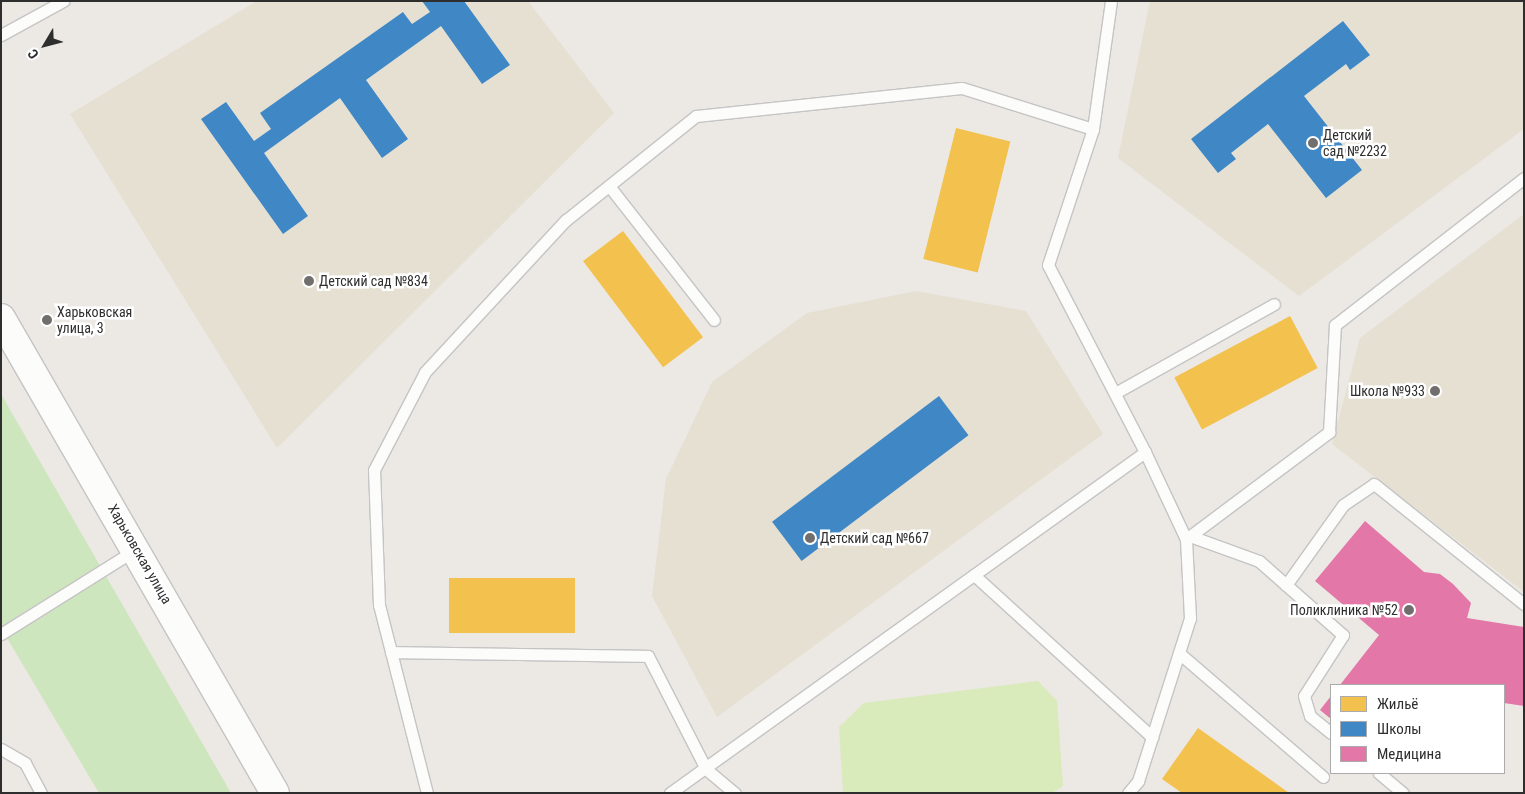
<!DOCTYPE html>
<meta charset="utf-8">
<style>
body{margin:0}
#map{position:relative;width:1525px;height:794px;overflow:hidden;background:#ece8e4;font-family:"Roboto Condensed",sans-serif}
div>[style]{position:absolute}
.education>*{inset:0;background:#e6e0d3}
.green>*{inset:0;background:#cee6be}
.pitch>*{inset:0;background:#d9eabb}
.homes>*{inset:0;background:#f2c14e;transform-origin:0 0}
.schools>*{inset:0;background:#3f88c5;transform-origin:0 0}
.health>*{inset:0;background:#e377a8}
.roads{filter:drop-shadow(1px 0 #c5c4c5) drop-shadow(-1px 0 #c5c4c5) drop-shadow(0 1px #c5c4c5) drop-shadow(0 -1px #c5c4c5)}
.service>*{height:11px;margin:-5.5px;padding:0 5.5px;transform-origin:5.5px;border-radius:5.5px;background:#fcfcfb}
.tertiary>*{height:28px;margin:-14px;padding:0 14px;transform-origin:14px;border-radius:14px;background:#fcfcfb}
.dots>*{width:14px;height:14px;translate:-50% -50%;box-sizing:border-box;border:2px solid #fff;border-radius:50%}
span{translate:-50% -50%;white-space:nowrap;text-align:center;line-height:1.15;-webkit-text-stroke:5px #fff;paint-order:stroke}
.poi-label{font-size:14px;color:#2e2e2e}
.left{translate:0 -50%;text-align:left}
.right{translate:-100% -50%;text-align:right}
.street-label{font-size:14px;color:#2e2e2e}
.frame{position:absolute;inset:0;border:2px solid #2e2e2e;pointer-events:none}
.legend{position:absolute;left:1330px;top:684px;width:175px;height:90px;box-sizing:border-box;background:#fff;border:1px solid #ababab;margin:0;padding:6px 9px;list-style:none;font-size:15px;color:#2e2e2e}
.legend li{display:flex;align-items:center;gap:10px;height:25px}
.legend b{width:25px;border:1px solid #ababab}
.north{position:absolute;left:20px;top:20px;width:50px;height:50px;-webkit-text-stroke:4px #fff;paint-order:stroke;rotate:233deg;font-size:14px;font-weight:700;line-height:20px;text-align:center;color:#2e2e2e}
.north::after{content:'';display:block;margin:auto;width:18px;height:22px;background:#2e2e2e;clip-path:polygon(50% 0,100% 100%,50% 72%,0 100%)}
</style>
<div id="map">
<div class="education">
<i style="clip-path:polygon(257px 1px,528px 1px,614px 113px,277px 448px,70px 114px)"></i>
<i style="clip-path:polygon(1150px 1px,1524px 1px,1524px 129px,1299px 296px,1118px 158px)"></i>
<i style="clip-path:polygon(1524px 214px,1524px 592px,1332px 444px,1360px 338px)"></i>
<i style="clip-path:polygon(916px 291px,1026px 311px,1103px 434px,717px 717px,652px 596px,666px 479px,712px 382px,807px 313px)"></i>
</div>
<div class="green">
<i style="clip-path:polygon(1px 394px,231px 793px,99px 793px,1px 628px)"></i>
</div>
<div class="pitch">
<i style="clip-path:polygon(1038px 681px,1057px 701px,1063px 786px,1052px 793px,843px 792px,839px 727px,864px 703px)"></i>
</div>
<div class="homes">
<i style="left:956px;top:128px;width:56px;height:135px;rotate:14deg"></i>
<i style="left:623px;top:231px;width:133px;height:50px;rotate:53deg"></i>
<i style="left:1290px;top:316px;width:59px;height:131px;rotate:62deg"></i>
<i style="left:449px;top:578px;width:126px;height:55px"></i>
<i style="clip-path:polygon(1198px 728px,1257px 770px,1289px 793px,1182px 793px,1162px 779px)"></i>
</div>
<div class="schools">
<i style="clip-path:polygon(422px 1px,464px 1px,510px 65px,482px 84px,441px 26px,366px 80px,408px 139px,382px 158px,340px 98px,264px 153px,308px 216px,283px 234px,201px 119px,226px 102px,254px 141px,271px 129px,260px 113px,403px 12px,412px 24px,430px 12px)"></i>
<i style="clip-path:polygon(1343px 21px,1370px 55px,1350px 70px,1346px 64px,1304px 96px,1362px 170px,1326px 198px,1268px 124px,1231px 153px,1236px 159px,1218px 173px,1191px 139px)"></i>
<i style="left:939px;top:396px;width:49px;height:209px;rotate:53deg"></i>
</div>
<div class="health">
<i style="clip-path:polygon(1365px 521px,1424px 572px,1440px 574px,1453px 584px,1471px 603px,1467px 618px,1524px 627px,1524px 706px,1504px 703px,1504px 685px,1340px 685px,1379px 635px,1315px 581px)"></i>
<i style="clip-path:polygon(1331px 696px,1331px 719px,1320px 710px)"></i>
</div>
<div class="roads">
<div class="service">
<i style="left:1px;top:35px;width:71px;rotate:-28.7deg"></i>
<i style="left:1093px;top:129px;width:129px;rotate:-82deg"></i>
<i style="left:609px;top:186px;width:170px;rotate:51.9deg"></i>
<i style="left:1115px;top:393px;width:182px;rotate:-29.2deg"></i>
<i style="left:1190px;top:536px;width:73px;rotate:19.9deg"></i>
<i style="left:1259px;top:561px;width:112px;rotate:41.4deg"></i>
<i style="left:1343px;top:635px;width:72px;rotate:122.6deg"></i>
<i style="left:1304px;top:696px;width:21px;rotate:73deg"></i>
<i style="left:1310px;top:716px;width:27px;rotate:39deg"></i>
<i style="left:974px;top:575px;width:241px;rotate:42.3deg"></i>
<i style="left:1286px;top:585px;width:98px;rotate:-54.5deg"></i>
<i style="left:1343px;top:505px;width:37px;rotate:-34deg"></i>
<i style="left:1374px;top:484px;width:192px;rotate:38.7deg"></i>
<i style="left:1px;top:634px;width:158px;rotate:-32.1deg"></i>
<i style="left:391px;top:652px;width:257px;rotate:0.9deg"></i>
<i style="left:648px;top:656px;width:127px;rotate:62.8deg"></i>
<i style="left:706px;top:769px;width:38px;rotate:40deg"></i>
<i style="left:1179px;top:653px;width:190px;rotate:40.7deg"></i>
<i style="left:1px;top:749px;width:28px;rotate:30deg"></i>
<i style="left:25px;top:763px;width:34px;rotate:62deg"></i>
<i style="left:1379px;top:773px;width:31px;rotate:40deg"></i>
<i style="left:427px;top:793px;width:194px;rotate:-104.3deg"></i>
<i style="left:379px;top:605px;width:135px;rotate:-92.1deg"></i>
<i style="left:374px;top:470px;width:110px;rotate:-62.5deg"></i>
<i style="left:425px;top:372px;width:207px;rotate:-47.2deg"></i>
<i style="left:566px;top:220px;width:166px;rotate:-38.7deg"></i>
<i style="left:696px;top:116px;width:267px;rotate:-6deg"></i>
<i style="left:962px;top:88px;width:137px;rotate:17.4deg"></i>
<i style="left:1093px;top:129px;width:143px;rotate:108.3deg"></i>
<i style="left:1048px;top:265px;width:211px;rotate:62.6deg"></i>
<i style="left:670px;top:793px;width:585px;rotate:-35.67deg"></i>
<i style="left:1145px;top:452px;width:96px;rotate:64.8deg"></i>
<i style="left:1186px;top:539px;width:179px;rotate:-36.8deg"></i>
<i style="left:1329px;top:432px;width:107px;rotate:-86.8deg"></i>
<i style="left:1335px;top:325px;width:239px;rotate:-37.9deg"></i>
<i style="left:1128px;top:793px;width:16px;rotate:-50deg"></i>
<i style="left:1138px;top:781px;width:171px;rotate:-72.3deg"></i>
<i style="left:1190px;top:618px;width:79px;rotate:-92.9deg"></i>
</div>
<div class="tertiary">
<i style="left:1px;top:318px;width:548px;rotate:60.02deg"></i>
</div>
</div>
<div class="dots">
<i style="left:1313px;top:143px;background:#706f6e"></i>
<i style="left:309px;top:281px;background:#706f6e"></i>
<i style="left:47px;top:320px;background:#706f6e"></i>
<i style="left:1435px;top:391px;background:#706f6e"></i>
<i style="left:810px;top:538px;background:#706f6e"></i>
<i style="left:1409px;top:610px;background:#706f6e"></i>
</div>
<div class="poi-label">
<span class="left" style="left:1323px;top:143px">Детский<br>сад №2232</span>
<span class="left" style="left:319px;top:281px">Детский сад №834</span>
<span class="left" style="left:57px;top:320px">Харьковская<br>улица, 3</span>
<span class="right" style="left:1425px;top:391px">Школа №933</span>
<span class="left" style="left:820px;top:538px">Детский сад №667</span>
<span class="right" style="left:1398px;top:610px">Поликлиника №52</span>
</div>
<div class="street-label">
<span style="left:140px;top:554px;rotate:60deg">Харьковская улица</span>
</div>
<div class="frame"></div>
<ul class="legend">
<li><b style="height:14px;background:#f2c14e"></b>Жильё</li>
<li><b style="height:14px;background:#3f88c5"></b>Школы</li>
<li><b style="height:14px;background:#e377a8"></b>Медицина</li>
</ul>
<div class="north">С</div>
</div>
